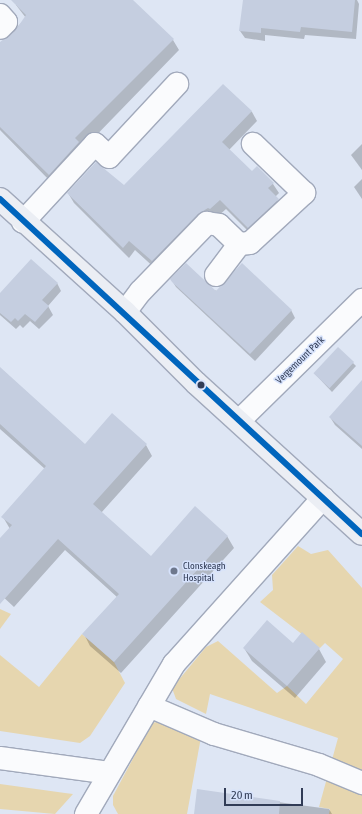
<!DOCTYPE html>
<style>
body{margin:0}
#map{position:relative;width:362px;height:814px;overflow:hidden;background:#dee6f4;font-family:"Asap Condensed",sans-serif}
div>[style]{position:absolute}
.green>*{inset:0;background:#e6d6af}
.shadow>*{inset:0;background:#0003}
.building>*{inset:0;background:#c5cee0;transform-origin:0 0}
.roads{filter:drop-shadow(1px 0 #a1a9bb) drop-shadow(-1px 0 #a1a9bb) drop-shadow(0 1px #a1a9bb) drop-shadow(0 -1px #a1a9bb)}
.minor>*{height:22px;margin:-11px;padding:0 11px;transform-origin:11px;border-radius:11px;background:#fafbfd}
.major>*{height:22px;margin:-11px;padding:0 11px;transform-origin:11px;border-radius:11px;background:#ebeef4}
.bus-1>*{height:6px;margin:-3px;padding:0 3px;transform-origin:3px;border-radius:3px;background:#0065bd}
.dots>*{width:11px;height:11px;translate:-50% -50%;box-sizing:border-box;border:2px solid #d6e2fc;border-radius:50%}
span{translate:-50% -50%;white-space:nowrap;text-align:center;line-height:1.15;-webkit-text-stroke:3px #d6e2fc;paint-order:stroke}
.street-label{font-size:10px;color:#313c56}
.poi-label{font-size:10px;color:#313c56}
.left{translate:0 -50%;text-align:left}
.scale{position:absolute;left:224px;top:788px;width:79px;height:18px;box-sizing:border-box;border:2px solid #313c56;border-top:0;padding-left:5px;font-size:12px;line-height:14px;white-space:nowrap;color:#313c56;-webkit-text-stroke:3px #d6e2fc;paint-order:stroke}
</style>
<div id="map">
<div class="green">
<i style="clip-path:polygon(298px 546px,311px 554px,328px 550px,362px 588px,362px 814px,329px 814px,330px 809px,319px 807px,338px 738px,210px 694px,206px 714px,176px 699px,172px 688px,206px 647px,218px 641px,277px 693px,287px 686px,306px 704px,343px 659px,325px 643px,320px 648px,260px 602px,273px 590px,272px 575px)"></i>
<i style="clip-path:polygon(0 609px,11px 614px,0 629px)"></i>
<i style="clip-path:polygon(82px 634px,114px 662px,125px 683px,90px 736px,80px 743px,0 731px,0 655px,39px 687px)"></i>
<i style="clip-path:polygon(166px 720px,201px 737px,187px 814px,118px 814px,113px 805px,113px 796px,152px 723px)"></i>
<i style="clip-path:polygon(0 784px,65px 793px,73px 794px,55px 814px,0 809px)"></i>
</div>
<div class="shadow">
<i style="clip-path:polygon(21px 0,132px 0,173px 40px,179px 50px,51px 182px,0 130px,0 45px,26px 18px,16px 5px)"></i>
<i style="clip-path:polygon(244px 0,357px 0,359px 4px,356px 39px,305px 35px,304px 39px,265px 35px,265px 41px,245px 38px,240px 31px)"></i>
<i style="clip-path:polygon(223px 85px,252px 112px,257px 121px,229px 150px,252px 173px,273px 184px,279px 193px,275px 197px,284px 210px,254px 237px,226px 209px,158px 271px,135px 250px,129px 258px,74px 203px,68px 193px,124px 186px)"></i>
<i style="clip-path:polygon(362px 144px,362px 170px,351px 155px)"></i>
<i style="clip-path:polygon(362px 179px,362px 199px,354px 187px)"></i>
<i style="clip-path:polygon(171px 279px,291px 310px,295px 318px,255px 361px,176px 287px)"></i>
<i style="clip-path:polygon(57px 283px,61px 291px,48px 306px,53px 315px,39px 329px,30px 321px,23px 328px,20px 325px,16px 329px,0 315px,0 295px)"></i>
<i style="clip-path:polygon(353px 363px,356px 366px,332px 392px,315px 374px)"></i>
<i style="clip-path:polygon(0 368px,85px 445px,146px 445px,152px 456px,101px 513px,151px 557px,227px 536px,234px 548px,121px 673px,90px 646px,84px 634px,117px 597px,65px 550px,14px 607px,0 594px,0 540px,10px 529px,3px 517px,45px 469px,0 429px)"></i>
<i style="clip-path:polygon(362px 402px,362px 449px,335px 425px,330px 417px)"></i>
<i style="clip-path:polygon(293px 644px,319px 649px,326px 662px,295px 698px,252px 661px,244px 648px)"></i>
<i style="clip-path:polygon(198px 791px,329px 809px,332px 814px,195px 814px)"></i>
</div>
<div class="building">
<i style="clip-path:polygon(11px 0,133px 0,174px 39px,75px 138px,79px 142px,49px 175px,0 127px,0 42px,15px 31px,26px 15px)"></i>
<i style="clip-path:polygon(243px 0,355px 0,352px 32px,301px 27px,300px 32px,261px 28px,261px 33px,239px 31px)"></i>
<i style="clip-path:polygon(223px 84px,252px 111px,222px 142px,252px 171px,257px 166px,274px 183px,268px 188px,279px 199px,248px 228px,220px 200px,210px 209px,208px 208px,198px 214px,152px 261px,129px 241px,123px 248px,67px 193px,96px 162px,124px 185px)"></i>
<i style="clip-path:polygon(31px 259px,58px 283px,42px 300px,49px 306px,35px 322px,25px 314px,18px 321px,15px 318px,11px 322px,0 313px,0 293px)"></i>
<i style="clip-path:polygon(186px 263px,216px 291px,242px 263px,292px 310px,250px 354px,172px 282px,170px 279px)"></i>
<i style="left:338px;top:347px;width:22px;height:36px;rotate:43deg"></i>
<i style="clip-path:polygon(0 367px,85px 444px,112px 413px,147px 444px,93px 504px,151px 556px,195px 506px,228px 536px,114px 662px,82px 634px,119px 594px,58px 539px,0 604px,0 538px,12px 525px,1px 517px,46px 466px,0 424px)"></i>
<i style="clip-path:polygon(362px 380px,362px 446px,329px 417px)"></i>
<i style="clip-path:polygon(267px 620px,293px 643px,302px 632px,320px 648px,287px 686px,243px 648px)"></i>
<i style="clip-path:polygon(197px 789px,280px 801px,279px 814px,194px 814px)"></i>
</div>
<div class="roads">
<div class="minor">
<i style="left:0;top:15px;width:9px;rotate:49deg"></i>
<i style="left:6px;top:22px;width:8px;rotate:135deg"></i>
<i style="left:23px;top:222px;width:106px;rotate:-47.3deg"></i>
<i style="left:95px;top:144px;width:19px;rotate:43deg"></i>
<i style="left:109px;top:157px;width:100px;rotate:-47deg"></i>
<i style="left:216px;top:275px;width:39px;rotate:-53deg"></i>
<i style="left:125px;top:312px;width:26px;rotate:-53deg"></i>
<i style="left:141px;top:291px;width:95px;rotate:-45.9deg"></i>
<i style="left:207px;top:223px;width:12px;rotate:9deg"></i>
<i style="left:219px;top:225px;width:28px;rotate:44deg"></i>
<i style="left:239px;top:244px;width:11px;rotate:-5deg"></i>
<i style="left:250px;top:243px;width:74px;rotate:-42.8deg"></i>
<i style="left:304px;top:193px;width:71px;rotate:-136.1deg"></i>
<i style="left:239px;top:421px;width:173px;rotate:-44.5deg"></i>
<i style="left:149px;top:706px;width:71px;rotate:23.3deg"></i>
<i style="left:214px;top:734px;width:109px;rotate:16.4deg"></i>
<i style="left:319px;top:765px;width:47px;rotate:22.7deg"></i>
<i style="left:0;top:758px;width:110px;rotate:7.8deg"></i>
<i style="left:86px;top:814px;width:174px;rotate:-59.6deg"></i>
<i style="left:174px;top:664px;width:223px;rotate:-48.1deg"></i>
</div>
<div class="major">
<i style="left:0;top:199px;width:169px;rotate:42.1deg"></i>
<i style="left:125px;top:312px;width:100px;rotate:45deg"></i>
<i style="left:196px;top:383px;width:224px;rotate:42.3deg"></i>
</div>
</div>
<div class="bus-1">
<i style="left:0;top:199px;width:493px;rotate:42.8deg"></i>
</div>
<div class="dots">
<i style="left:201px;top:385px;background:#313c56"></i>
<i style="left:174px;top:571px;background:#6e788d"></i>
</div>
<div class="street-label">
<span style="left:300px;top:360px;rotate:-44deg">Vergemount Park</span>
</div>
<div class="poi-label">
<span class="left" style="left:183px;top:571px">Clonskeagh<br>Hospital</span>
</div>
<div class="scale">20 m</div>
</div>
